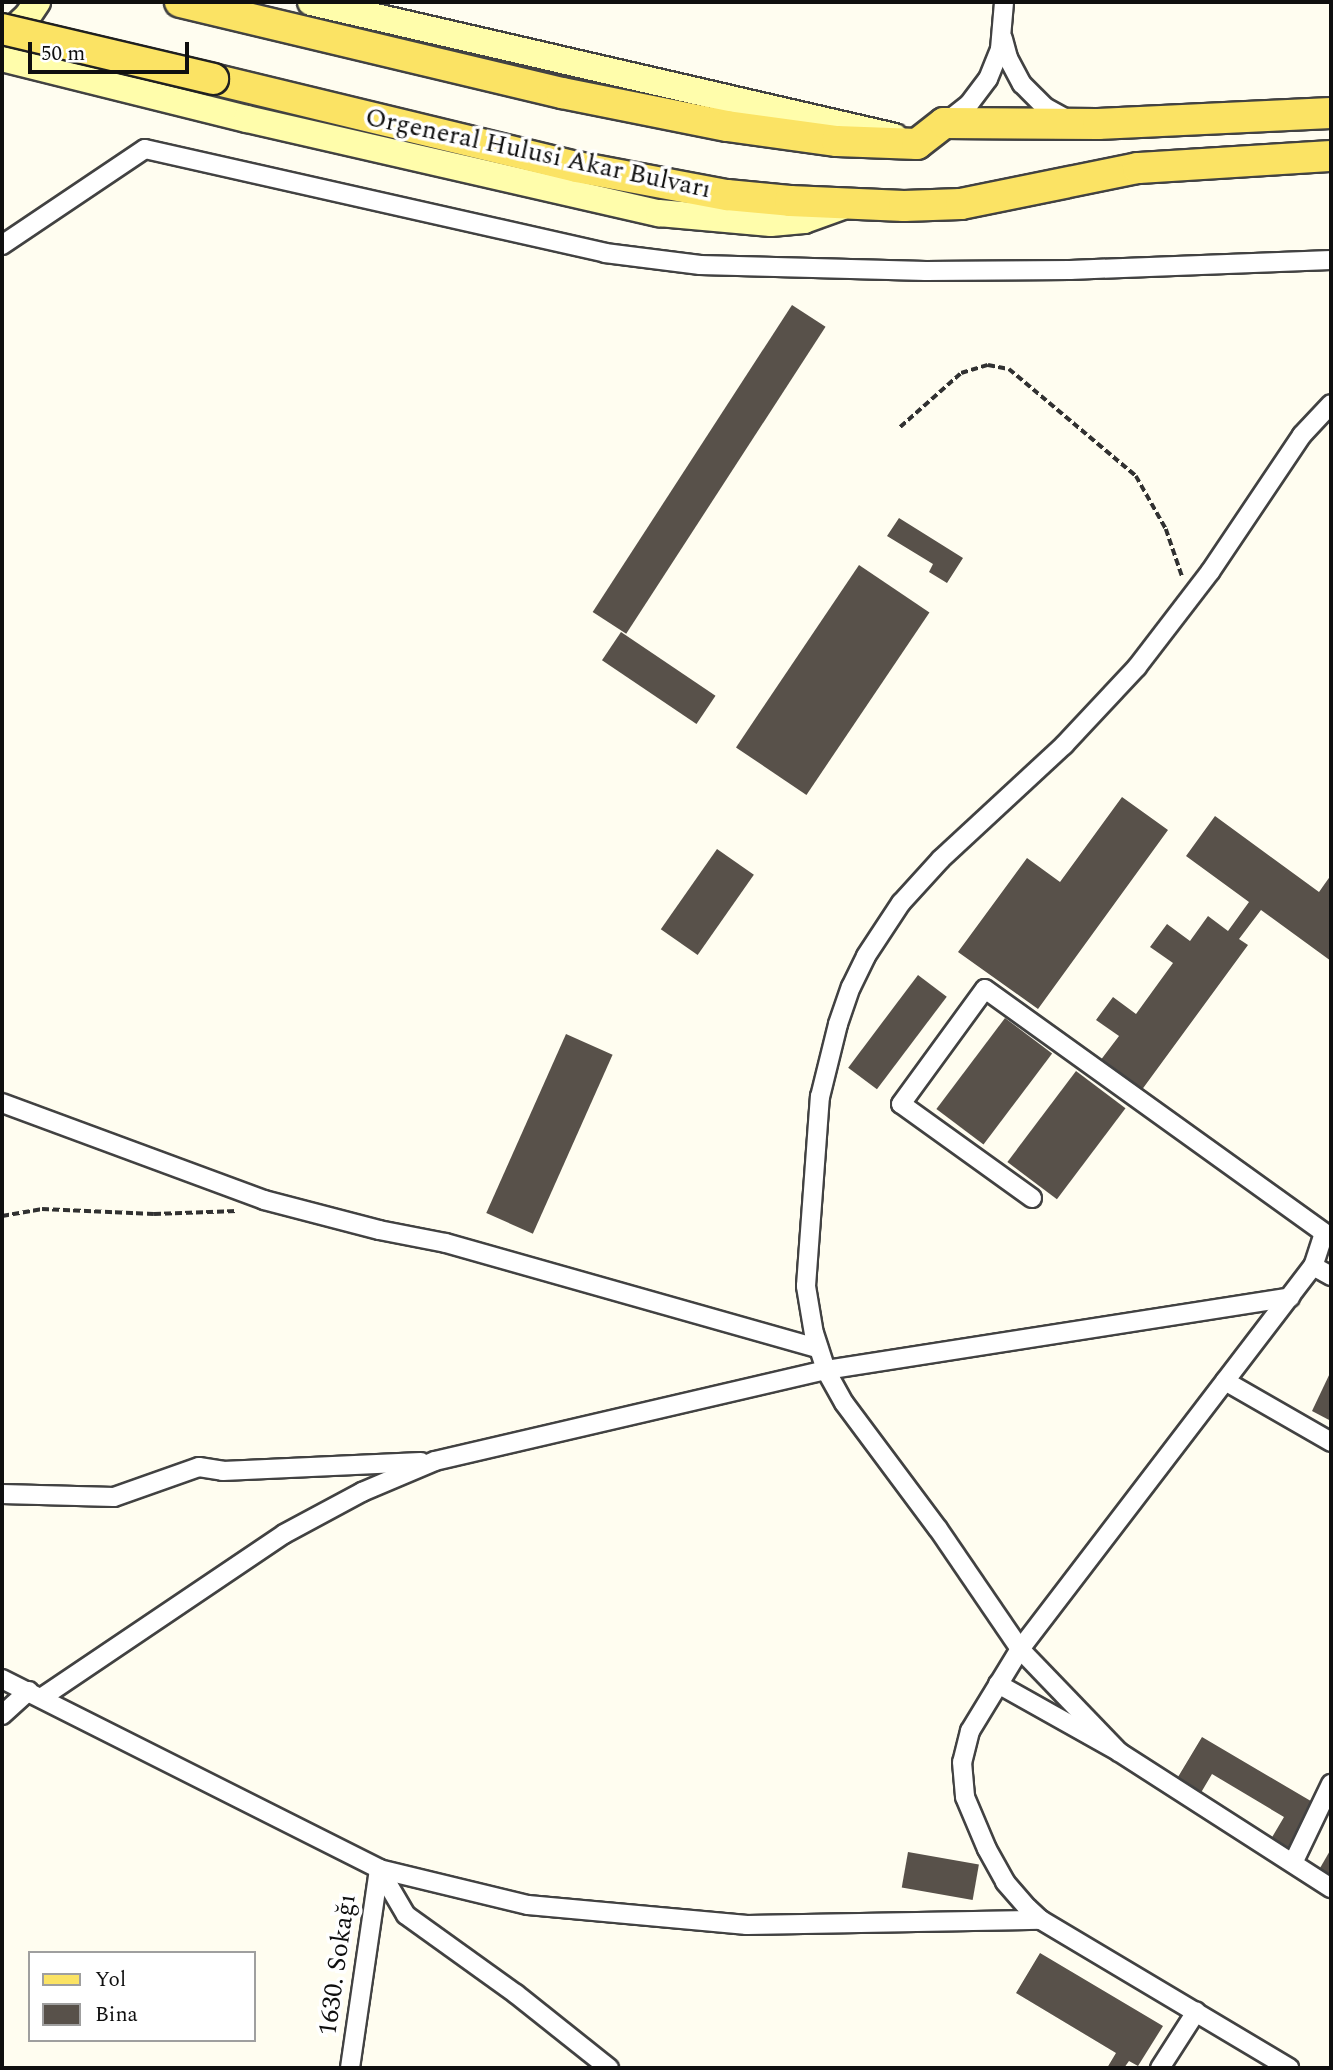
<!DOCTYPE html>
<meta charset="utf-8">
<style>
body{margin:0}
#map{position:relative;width:1333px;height:2070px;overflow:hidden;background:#fffdf0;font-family:Spectral,serif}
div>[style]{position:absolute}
.building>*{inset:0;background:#58514a;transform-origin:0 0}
.path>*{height:3.5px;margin-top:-1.75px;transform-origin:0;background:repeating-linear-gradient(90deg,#313131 0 7px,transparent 0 10.5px)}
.roads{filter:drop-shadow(2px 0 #424242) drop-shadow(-2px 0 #424242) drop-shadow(0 2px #424242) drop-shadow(0 -2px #424242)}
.street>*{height:18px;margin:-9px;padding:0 9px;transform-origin:9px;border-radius:9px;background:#fff}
.secondary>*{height:26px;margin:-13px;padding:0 13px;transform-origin:13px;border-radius:13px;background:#fffdab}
.primary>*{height:30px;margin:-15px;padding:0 15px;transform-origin:15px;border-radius:15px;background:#fbe364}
.bridges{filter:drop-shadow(2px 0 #202020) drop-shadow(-2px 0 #202020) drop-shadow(0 2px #202020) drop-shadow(0 -2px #202020)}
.primary-bridge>*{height:30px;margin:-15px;padding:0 15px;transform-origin:15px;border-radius:15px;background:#fbe364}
span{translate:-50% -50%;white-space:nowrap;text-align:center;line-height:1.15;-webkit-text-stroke:7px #fff;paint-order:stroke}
.street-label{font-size:26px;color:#0f0f0f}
.frame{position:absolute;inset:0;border:4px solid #0f0f0f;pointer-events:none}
.legend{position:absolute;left:28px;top:1951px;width:228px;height:91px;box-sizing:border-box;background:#fff;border:2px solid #9f9f9f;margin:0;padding:9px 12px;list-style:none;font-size:21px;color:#0f0f0f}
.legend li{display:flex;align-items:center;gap:14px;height:35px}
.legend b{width:35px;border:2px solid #9f9f9f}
.scale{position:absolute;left:28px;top:42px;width:161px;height:32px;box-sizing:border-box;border:4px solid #0f0f0f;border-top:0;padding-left:9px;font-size:21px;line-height:24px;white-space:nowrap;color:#0f0f0f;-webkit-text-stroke:5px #fff;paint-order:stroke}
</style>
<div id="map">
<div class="building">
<i style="left:792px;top:305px;width:40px;height:366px;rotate:33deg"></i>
<i style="clip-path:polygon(899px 518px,963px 558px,947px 583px,929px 572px,933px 564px,887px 536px)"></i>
<i style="left:859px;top:565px;width:85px;height:220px;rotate:34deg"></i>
<i style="left:621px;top:632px;width:114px;height:34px;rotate:34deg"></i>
<i style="clip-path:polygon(1122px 797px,1168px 830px,1038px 1009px,958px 952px,1027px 858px,1060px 882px)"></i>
<i style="clip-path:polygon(1215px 816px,1319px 892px,1331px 875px,1331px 961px,1261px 910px,1239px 939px,1248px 945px,1141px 1091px,1100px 1061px,1119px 1036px,1096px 1020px,1113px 997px,1136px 1014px,1173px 963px,1150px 947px,1167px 924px,1190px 941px,1208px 916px,1228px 931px,1249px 902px,1186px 856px)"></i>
<i style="left:717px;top:849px;width:45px;height:98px;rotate:35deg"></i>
<i style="left:918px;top:975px;width:36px;height:116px;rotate:37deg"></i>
<i style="left:1005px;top:1018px;width:59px;height:114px;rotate:37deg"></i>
<i style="left:566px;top:1034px;width:51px;height:196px;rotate:24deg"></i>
<i style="left:1076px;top:1071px;width:62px;height:114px;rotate:37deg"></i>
<i style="clip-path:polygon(1331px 1371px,1331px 1421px,1312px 1411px)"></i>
<i style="clip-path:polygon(1202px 1737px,1321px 1807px,1295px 1853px,1271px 1839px,1284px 1817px,1212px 1774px,1199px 1796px,1175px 1782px)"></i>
<i style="clip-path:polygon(1331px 1849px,1331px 1875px,1320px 1868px)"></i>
<i style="left:908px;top:1852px;width:72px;height:36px;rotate:10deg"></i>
<i style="clip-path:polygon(1040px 1953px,1163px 2026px,1138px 2066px,1129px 2061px,1124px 2068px,1107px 2068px,1116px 2053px,1016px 1993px)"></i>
</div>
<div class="path">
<i style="left:900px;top:427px;width:81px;rotate:-41.5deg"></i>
<i style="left:961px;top:373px;width:28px;rotate:-17deg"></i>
<i style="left:988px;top:365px;width:21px;rotate:11deg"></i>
<i style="left:1009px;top:369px;width:166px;rotate:40.1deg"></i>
<i style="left:1136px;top:476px;width:61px;rotate:60.5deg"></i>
<i style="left:1166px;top:529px;width:50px;rotate:71.2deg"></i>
<i style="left:2px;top:1216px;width:41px;rotate:-9.9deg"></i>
<i style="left:42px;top:1209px;width:112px;rotate:2.6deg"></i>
<i style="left:154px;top:1214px;width:83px;rotate:-2.1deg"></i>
</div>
<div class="roads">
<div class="street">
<i style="left:1003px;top:39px;width:20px;rotate:75deg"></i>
<i style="left:1008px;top:58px;width:30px;rotate:62deg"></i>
<i style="left:1022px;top:84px;width:33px;rotate:45deg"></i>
<i style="left:1045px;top:107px;width:26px;rotate:29deg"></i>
<i style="left:946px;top:122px;width:29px;rotate:-38deg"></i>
<i style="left:969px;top:104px;width:31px;rotate:-53deg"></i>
<i style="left:988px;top:79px;width:32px;rotate:-68deg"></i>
<i style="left:1000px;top:49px;width:47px;rotate:-85.1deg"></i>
<i style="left:2px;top:245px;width:172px;rotate:-33.9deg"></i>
<i style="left:145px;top:149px;width:472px;rotate:12.7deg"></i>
<i style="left:605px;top:253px;width:96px;rotate:7.2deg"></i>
<i style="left:700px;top:265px;width:226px;rotate:1.5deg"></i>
<i style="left:926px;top:271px;width:144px;rotate:-0.4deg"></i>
<i style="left:1070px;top:270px;width:261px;rotate:-2.2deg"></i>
<i style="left:2px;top:1103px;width:279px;rotate:20.3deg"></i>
<i style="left:264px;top:1200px;width:119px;rotate:14.6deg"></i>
<i style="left:379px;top:1230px;width:68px;rotate:11deg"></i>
<i style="left:446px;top:1243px;width:387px;rotate:15.8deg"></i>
<i style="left:1032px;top:1198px;width:161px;rotate:-144.3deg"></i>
<i style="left:901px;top:1104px;width:142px;rotate:-53.9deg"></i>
<i style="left:985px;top:989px;width:418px;rotate:35.7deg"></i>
<i style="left:1324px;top:1233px;width:35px;rotate:108deg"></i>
<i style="left:1313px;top:1266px;width:482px;rotate:127.4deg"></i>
<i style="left:1020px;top:1649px;width:96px;rotate:121.4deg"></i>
<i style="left:970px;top:1731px;width:32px;rotate:104deg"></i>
<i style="left:962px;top:1762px;width:35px;rotate:85deg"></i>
<i style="left:965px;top:1797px;width:56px;rotate:67.1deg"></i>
<i style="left:987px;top:1849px;width:38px;rotate:61deg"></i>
<i style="left:1005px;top:1882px;width:35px;rotate:49deg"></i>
<i style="left:1028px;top:1908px;width:18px;rotate:43deg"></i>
<i style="left:1041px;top:1920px;width:289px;rotate:30.8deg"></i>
<i style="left:1313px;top:1266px;width:21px;rotate:29deg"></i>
<i style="left:1225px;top:1381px;width:122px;rotate:29.9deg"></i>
<i style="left:2px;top:1494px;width:112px;rotate:1.5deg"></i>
<i style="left:114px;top:1497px;width:90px;rotate:-19.4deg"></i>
<i style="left:199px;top:1467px;width:24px;rotate:9deg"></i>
<i style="left:223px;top:1471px;width:198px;rotate:-2.6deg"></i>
<i style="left:2px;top:1679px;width:422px;rotate:26.7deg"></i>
<i style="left:379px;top:1869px;width:153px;rotate:13.6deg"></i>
<i style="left:528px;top:1905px;width:220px;rotate:5.2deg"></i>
<i style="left:747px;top:1925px;width:294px;rotate:-1deg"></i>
<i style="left:998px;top:1684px;width:139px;rotate:29.3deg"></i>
<i style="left:1119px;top:1752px;width:252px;rotate:32.7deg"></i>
<i style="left:41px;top:1698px;width:293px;rotate:-34deg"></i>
<i style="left:284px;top:1534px;width:89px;rotate:-28.3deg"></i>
<i style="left:362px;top:1492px;width:79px;rotate:-23deg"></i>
<i style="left:435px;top:1461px;width:401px;rotate:-13.1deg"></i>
<i style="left:826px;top:1370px;width:470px;rotate:-8.9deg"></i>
<i style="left:2px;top:1715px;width:36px;rotate:-42deg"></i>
<i style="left:1119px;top:1752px;width:143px;rotate:-133.9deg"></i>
<i style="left:1020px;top:1649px;width:145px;rotate:-124.3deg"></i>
<i style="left:938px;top:1529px;width:157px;rotate:-126.7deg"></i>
<i style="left:844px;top:1403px;width:38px;rotate:-119deg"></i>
<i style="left:826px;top:1370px;width:38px;rotate:-108deg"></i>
<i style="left:814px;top:1334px;width:49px;rotate:-99.5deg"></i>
<i style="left:806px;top:1286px;width:190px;rotate:-85.8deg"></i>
<i style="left:820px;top:1097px;width:75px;rotate:-76.1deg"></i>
<i style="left:838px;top:1024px;width:39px;rotate:-71deg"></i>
<i style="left:851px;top:987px;width:34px;rotate:-64deg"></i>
<i style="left:866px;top:956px;width:64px;rotate:-56.6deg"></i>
<i style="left:901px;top:903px;width:59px;rotate:-47.7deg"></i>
<i style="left:941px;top:859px;width:168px;rotate:-42.8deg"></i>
<i style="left:1064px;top:745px;width:107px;rotate:-46.9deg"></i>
<i style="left:1137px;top:667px;width:120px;rotate:-52.5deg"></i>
<i style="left:1210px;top:572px;width:165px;rotate:-56.1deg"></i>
<i style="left:1302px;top:435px;width:42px;rotate:-46.9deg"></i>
<i style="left:1293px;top:1863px;width:88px;rotate:-64.3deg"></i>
<i style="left:379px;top:1869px;width:53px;rotate:59.6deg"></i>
<i style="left:406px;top:1915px;width:135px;rotate:35.7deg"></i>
<i style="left:516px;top:1994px;width:119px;rotate:38.5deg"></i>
<i style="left:350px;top:2068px;width:201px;rotate:-81.7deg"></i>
<i style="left:1160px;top:2068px;width:67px;rotate:-57.3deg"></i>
</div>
<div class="secondary">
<i style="left:311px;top:2px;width:599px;rotate:13.02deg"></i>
<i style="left:2px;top:40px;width:34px;rotate:-43deg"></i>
<i style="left:27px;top:17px;width:18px;rotate:-56deg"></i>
<i style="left:2px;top:58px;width:252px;rotate:14deg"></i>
<i style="left:247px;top:119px;width:423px;rotate:12.9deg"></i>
<i style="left:659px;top:213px;width:112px;rotate:5.1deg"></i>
<i style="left:771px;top:223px;width:33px;rotate:-5deg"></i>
<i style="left:804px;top:220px;width:45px;rotate:-19.7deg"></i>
</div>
<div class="primary">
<i style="left:180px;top:2px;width:393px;rotate:13.4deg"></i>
<i style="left:562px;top:93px;width:168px;rotate:11.3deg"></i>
<i style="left:727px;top:126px;width:111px;rotate:7.8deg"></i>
<i style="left:837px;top:141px;width:80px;rotate:2.1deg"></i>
<i style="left:917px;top:144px;width:34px;rotate:-38deg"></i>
<i style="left:944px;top:123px;width:154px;rotate:0.4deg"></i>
<i style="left:1098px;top:124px;width:233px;rotate:-2.7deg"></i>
<i style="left:213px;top:79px;width:374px;rotate:13.6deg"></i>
<i style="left:577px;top:167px;width:153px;rotate:10.6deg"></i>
<i style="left:727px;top:195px;width:63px;rotate:5.4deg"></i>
<i style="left:790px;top:201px;width:114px;rotate:2.5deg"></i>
<i style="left:904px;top:206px;width:57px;rotate:-2deg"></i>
<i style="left:961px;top:204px;width:181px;rotate:-11.5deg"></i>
<i style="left:1138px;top:168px;width:193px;rotate:-3.6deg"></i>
</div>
</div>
<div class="bridges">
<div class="primary-bridge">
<i style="left:2px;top:29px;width:217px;rotate:13.3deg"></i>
</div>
</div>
<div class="street-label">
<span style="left:538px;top:154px;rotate:12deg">Orgeneral Hulusi Akar Bulvarı</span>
<span style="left:338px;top:1965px;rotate:-82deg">1630. Sokağı</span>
</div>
<div class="frame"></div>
<ul class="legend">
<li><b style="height:9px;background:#fbe364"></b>Yol</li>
<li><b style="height:19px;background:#58514a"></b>Bina</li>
</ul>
<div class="scale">50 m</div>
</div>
